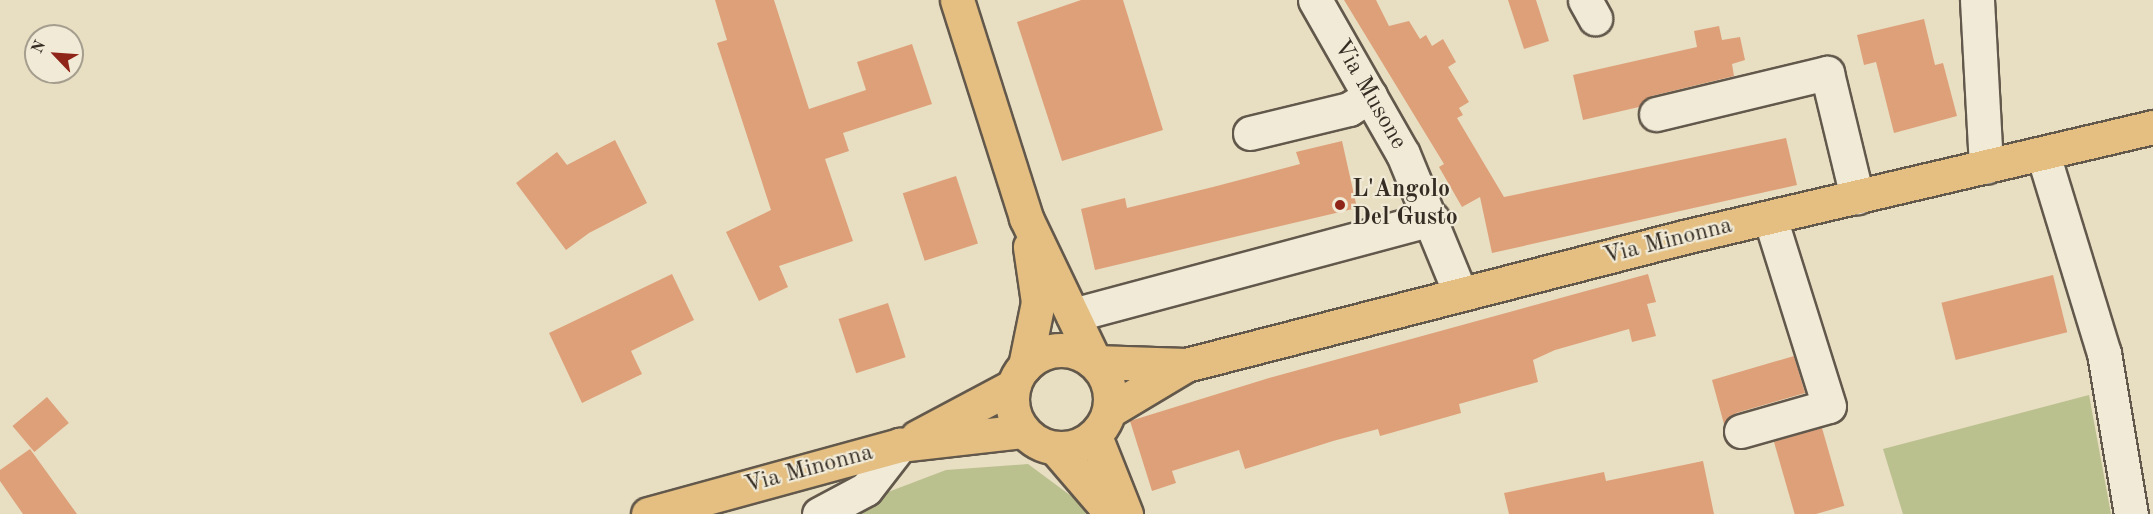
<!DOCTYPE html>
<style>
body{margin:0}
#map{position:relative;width:2153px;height:514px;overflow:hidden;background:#e8dec2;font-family:"Old Standard TT",serif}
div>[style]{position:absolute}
.green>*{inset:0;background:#bbc08f}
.building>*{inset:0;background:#dda079;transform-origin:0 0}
.roads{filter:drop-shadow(2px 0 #62584b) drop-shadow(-2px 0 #62584b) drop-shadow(0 2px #62584b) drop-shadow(0 -2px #62584b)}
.minor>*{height:33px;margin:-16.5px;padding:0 16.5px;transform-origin:16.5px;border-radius:16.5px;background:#f0ead7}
.major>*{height:33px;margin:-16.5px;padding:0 16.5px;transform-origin:16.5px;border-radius:16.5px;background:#e4bf81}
.major>.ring{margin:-16.5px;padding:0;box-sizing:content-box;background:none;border:33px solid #e4bf81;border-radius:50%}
.dots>*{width:16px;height:16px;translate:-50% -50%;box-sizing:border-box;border:3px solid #f0ead7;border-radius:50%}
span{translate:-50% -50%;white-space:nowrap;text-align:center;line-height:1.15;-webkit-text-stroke:4.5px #f0ead7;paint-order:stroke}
.street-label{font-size:24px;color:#352c23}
.poi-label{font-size:24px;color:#352c23;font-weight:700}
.left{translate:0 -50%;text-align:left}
.north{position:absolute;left:24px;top:24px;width:60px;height:60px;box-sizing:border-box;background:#f0ead7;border:2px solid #a59e8f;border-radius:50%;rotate:295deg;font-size:16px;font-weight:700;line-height:24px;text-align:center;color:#352c23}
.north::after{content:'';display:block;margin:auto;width:21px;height:27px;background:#8f2418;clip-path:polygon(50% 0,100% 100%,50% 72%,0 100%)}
</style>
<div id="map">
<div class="green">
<i style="clip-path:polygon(2089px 395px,2111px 514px,1903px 514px,1883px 449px)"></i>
<i style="clip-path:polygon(1028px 464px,1082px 504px,1086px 514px,847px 514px,846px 508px,946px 470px)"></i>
</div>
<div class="building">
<i style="clip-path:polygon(715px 0,774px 0,809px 109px,866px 90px,857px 62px,912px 44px,932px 104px,843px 133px,849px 151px,825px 159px,853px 241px,779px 266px,788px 287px,759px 301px,726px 232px,771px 210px,717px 43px,727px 40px)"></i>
<i style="clip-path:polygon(1081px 0,1123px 0,1163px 130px,1062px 161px,1017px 22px)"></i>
<i style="clip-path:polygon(1344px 0,1376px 0,1389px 26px,1409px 21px,1420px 39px,1426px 35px,1432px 46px,1443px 39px,1456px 62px,1448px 67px,1469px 102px,1459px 108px,1463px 115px,1457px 118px,1504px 197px,1786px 138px,1797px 185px,1492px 253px,1480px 197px,1462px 207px,1439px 167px,1444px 164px)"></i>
<i style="clip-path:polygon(1508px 0,1536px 0,1549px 41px,1524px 49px)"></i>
<i style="clip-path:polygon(1924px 19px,1935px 65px,1943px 63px,1957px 116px,1894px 133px,1876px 62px,1864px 65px,1857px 35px)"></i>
<i style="clip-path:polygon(1719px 26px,1722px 40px,1740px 37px,1745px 60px,1732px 64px,1734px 76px,1652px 96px,1639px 107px,1583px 120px,1573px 75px,1697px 47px,1694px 31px)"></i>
<i style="clip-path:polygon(615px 140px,647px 203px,589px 233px,566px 250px,516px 183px,557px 152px,567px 165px)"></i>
<i style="clip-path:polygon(1342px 141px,1357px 208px,1095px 270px,1081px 209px,1125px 198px,1127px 208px,1213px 187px,1300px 164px,1296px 152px)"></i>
<i style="left:956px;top:176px;width:71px;height:56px;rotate:72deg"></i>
<i style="clip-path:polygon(672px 274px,694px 320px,631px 351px,642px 374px,582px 403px,549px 333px)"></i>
<i style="clip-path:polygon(1648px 274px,1656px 302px,1647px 304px,1656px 336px,1632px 342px,1629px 329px,1555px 350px,1533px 360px,1538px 382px,1459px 404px,1461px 413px,1380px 436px,1378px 429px,1333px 441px,1245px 469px,1239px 450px,1172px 471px,1176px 483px,1152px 491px,1130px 421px,1269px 378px)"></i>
<i style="left:2053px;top:275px;width:59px;height:115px;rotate:76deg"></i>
<i style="left:888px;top:303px;width:57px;height:52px;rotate:72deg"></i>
<i style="clip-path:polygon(1794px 356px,1805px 393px,1736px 413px,1724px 424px,1712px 380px)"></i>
<i style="left:47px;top:397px;width:34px;height:45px;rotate:50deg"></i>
<i style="left:1822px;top:428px;width:81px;height:50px;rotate:74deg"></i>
<i style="clip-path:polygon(30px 449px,77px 514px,23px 514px,0 481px,0 470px)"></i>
<i style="clip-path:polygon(1703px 461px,1714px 514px,1509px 514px,1504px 493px,1604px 472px,1606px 481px)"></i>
</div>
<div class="roads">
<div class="minor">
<i style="left:1315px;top:0;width:177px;rotate:60.3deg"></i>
<i style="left:1403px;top:154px;width:150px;rotate:67.7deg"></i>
<i style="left:1585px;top:0;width:21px;rotate:61deg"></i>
<i style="left:1977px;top:0;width:167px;rotate:86.9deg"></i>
<i style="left:1656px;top:114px;width:176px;rotate:-13.5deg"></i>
<i style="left:1827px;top:73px;width:128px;rotate:76.4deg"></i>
<i style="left:1250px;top:133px;width:102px;rotate:-13.6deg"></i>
<i style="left:1349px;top:109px;width:25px;rotate:-32deg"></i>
<i style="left:2043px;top:154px;width:208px;rotate:73deg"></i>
<i style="left:2104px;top:353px;width:163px;rotate:80.5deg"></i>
<i style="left:1073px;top:315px;width:372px;rotate:-15deg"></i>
<i style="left:1741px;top:431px;width:91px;rotate:-15.9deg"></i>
<i style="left:1829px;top:406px;width:197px;rotate:-107.4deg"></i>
<i style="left:819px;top:514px;width:53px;rotate:-28deg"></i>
<i style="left:866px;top:489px;width:56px;rotate:-52.3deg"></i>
</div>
<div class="major">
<i style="left:957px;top:0;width:229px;rotate:72.4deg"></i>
<i style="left:1026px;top:218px;width:160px;rotate:64.4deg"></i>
<i style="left:1095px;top:362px;width:91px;rotate:1.9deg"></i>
<i class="ring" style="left:1012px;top:350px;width:65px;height:65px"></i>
<i style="left:1025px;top:366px;width:65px;rotate:-78.5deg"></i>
<i style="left:1038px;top:302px;width:56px;rotate:-98.3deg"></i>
<i style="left:1109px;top:411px;width:90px;rotate:-30.9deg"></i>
<i style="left:1186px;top:365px;width:514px;rotate:-14.41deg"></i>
<i style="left:1684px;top:237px;width:482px;rotate:-13.2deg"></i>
<i style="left:1095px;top:436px;width:84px;rotate:68.3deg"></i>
<i style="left:917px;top:437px;width:109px;rotate:-28deg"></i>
<i style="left:1056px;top:449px;width:86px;rotate:49.3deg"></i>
<i style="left:648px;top:514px;width:261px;rotate:-15.3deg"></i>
<i style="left:900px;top:445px;width:124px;rotate:-6.5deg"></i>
</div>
</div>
<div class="dots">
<i style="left:1340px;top:205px;background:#8f2418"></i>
</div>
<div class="street-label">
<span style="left:1369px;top:95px;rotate:60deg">Via Musone</span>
<span style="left:1668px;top:242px;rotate:-14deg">Via Minonna</span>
<span style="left:809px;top:470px;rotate:-15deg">Via Minonna</span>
</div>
<div class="poi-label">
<span class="left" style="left:1352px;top:205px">L'Angolo<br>Del Gusto</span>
</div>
<div class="north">N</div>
</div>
